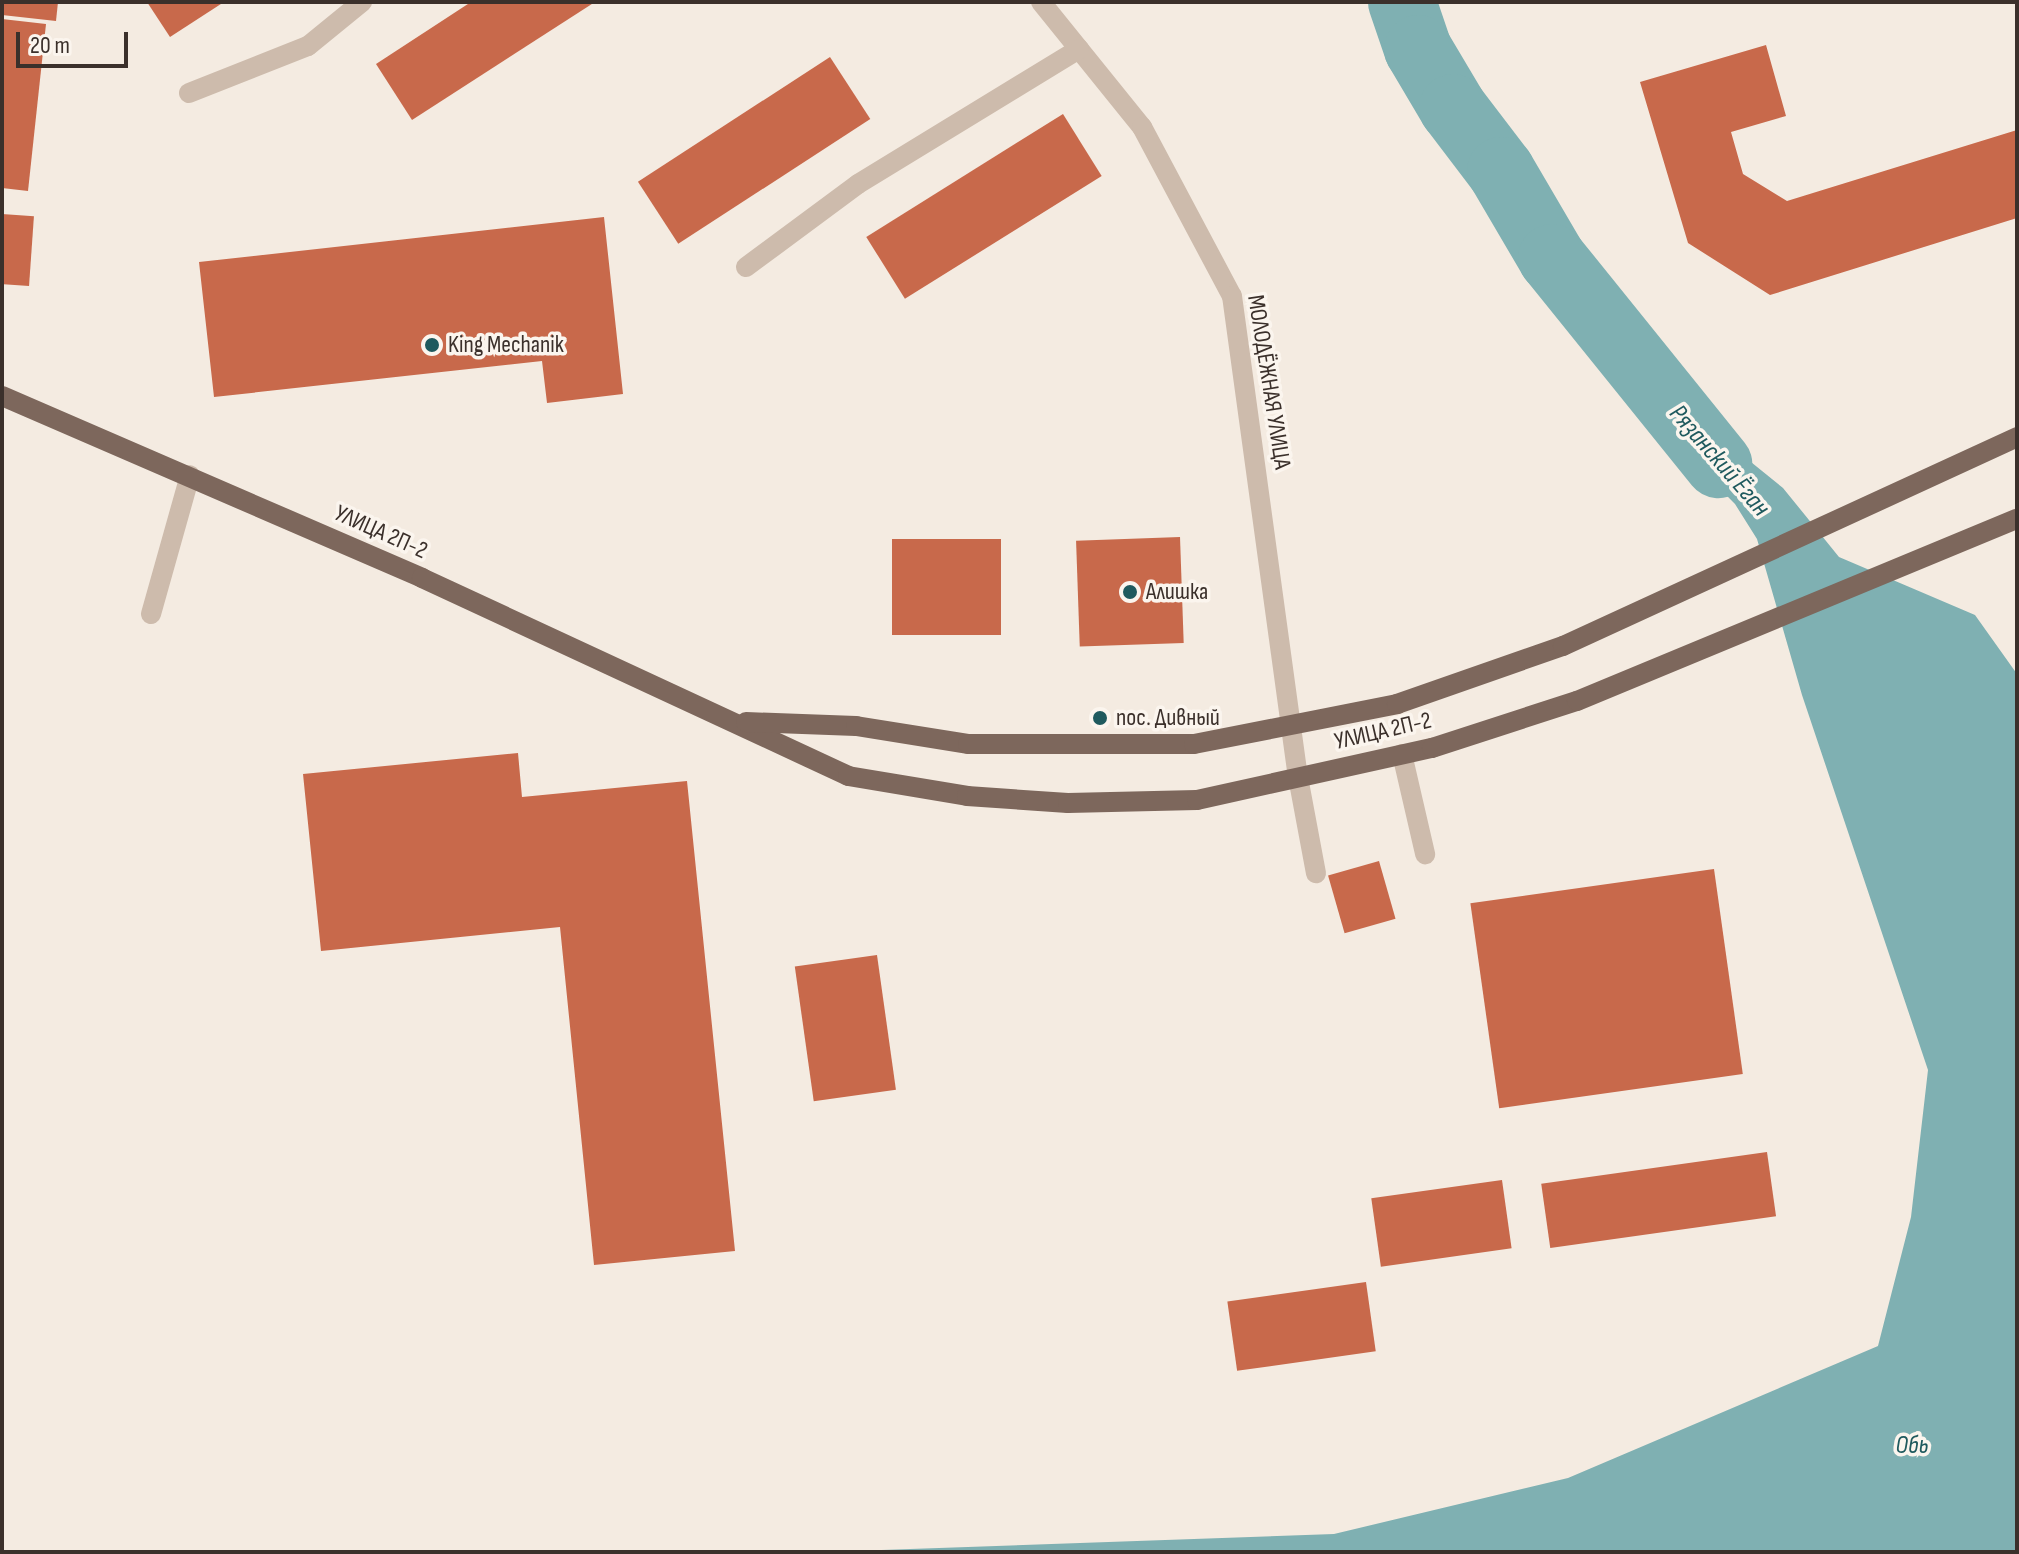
<!DOCTYPE html>
<meta charset="utf-8">
<style>
body{margin:0}
#map{position:relative;width:2019px;height:1554px;overflow:hidden;background:#f4ebe1;font-family:"Sofia Sans Condensed",sans-serif}
div>[style]{position:absolute}
.water>*{inset:0;background:#7fb0b2}
.river>*{height:68px;margin:-34px;padding:0 34px;transform-origin:34px;border-radius:34px;background:#7fb0b2}
.building>*{inset:0;background:#c8694b;transform-origin:0 0}
.minor>*{height:20px;margin:-10px;padding:0 10px;transform-origin:10px;border-radius:10px;background:#cdbbac}
.major>*{height:20px;margin:-10px;padding:0 10px;transform-origin:10px;border-radius:10px;background:#7d675c}
.dots>*{width:22px;height:22px;translate:-50% -50%;box-sizing:border-box;border:4px solid #fbf5ee;border-radius:50%}
span{translate:-50% -50%;white-space:nowrap;text-align:center;line-height:1.15;-webkit-text-stroke:7px #fbf5ee;paint-order:stroke}
.poi-label{font-size:24px;color:#3b302b}
.left{translate:0 -50%;text-align:left}
.street-label{font-size:24px;color:#3b302b}
.water-label{font-size:26px;color:#1f5a5e;font-style:italic}
.frame{position:absolute;inset:0;border:4px solid #3b302b;pointer-events:none}
.scale{position:absolute;left:16px;top:32px;width:112px;height:36px;box-sizing:border-box;border:4px solid #3b302b;border-top:0;padding-left:10px;font-size:24px;line-height:28px;white-space:nowrap;color:#3b302b;-webkit-text-stroke:6px #fbf5ee;paint-order:stroke}
</style>
<div id="map">
<div class="water">
<i style="clip-path:polygon(1680px 385px,1720px 437px,1783px 488px,1839px 557px,1975px 615px,2017px 674px,2017px 1552px,824px 1552px,1334px 1534px,1568px 1478px,1878px 1346px,1911px 1217px,1928px 1070px,1802px 695px,1757px 539px,1735px 504px,1639px 407px)"></i>
</div>
<div class="river">
<i style="left:1402px;top:2px;width:50px;rotate:71.2deg"></i>
<i style="left:1418px;top:49px;width:69px;rotate:59.3deg"></i>
<i style="left:1453px;top:108px;width:79px;rotate:52.7deg"></i>
<i style="left:1501px;top:171px;width:101px;rotate:59.6deg"></i>
<i style="left:1552px;top:258px;width:265px;rotate:51.1deg"></i>
</div>
<div class="building">
<i style="clip-path:polygon(2px 2px,58px 2px,56px 21px,2px 15px)"></i>
<i style="clip-path:polygon(147px 2px,224px 2px,170px 37px)"></i>
<i style="clip-path:polygon(471px 2px,595px 2px,412px 120px,376px 64px)"></i>
<i style="clip-path:polygon(2px 19px,46px 24px,28px 191px,2px 188px)"></i>
<i style="clip-path:polygon(1766px 45px,1786px 116px,1731px 132px,1743px 174px,1787px 201px,2017px 130px,2017px 218px,1770px 295px,1688px 243px,1640px 82px)"></i>
<i style="left:830px;top:57px;width:74px;height:229px;rotate:57deg"></i>
<i style="left:1063px;top:114px;width:73px;height:232px;rotate:58deg"></i>
<i style="left:2px;top:214px;width:32px;height:70px;rotate:4deg"></i>
<i style="clip-path:polygon(604px 217px,623px 394px,547px 403px,542px 361px,214px 397px,199px 262px)"></i>
<i style="left:1180px;top:537px;width:106px;height:104px;rotate:88deg"></i>
<i style="left:892px;top:539px;width:109px;height:96px"></i>
<i style="clip-path:polygon(518px 753px,522px 797px,687px 781px,735px 1251px,594px 1265px,560px 927px,321px 951px,303px 774px)"></i>
<i style="left:1379px;top:861px;width:60px;height:53px;rotate:74deg"></i>
<i style="left:1714px;top:869px;width:207px;height:246px;rotate:82deg"></i>
<i style="left:877px;top:955px;width:136px;height:83px;rotate:82deg"></i>
<i style="left:1767px;top:1152px;width:65px;height:228px;rotate:82deg"></i>
<i style="left:1502px;top:1180px;width:69px;height:132px;rotate:82deg"></i>
<i style="left:1366px;top:1282px;width:70px;height:140px;rotate:82deg"></i>
</div>
<div class="minor">
<i style="left:1041px;top:2px;width:161px;rotate:51.1deg"></i>
<i style="left:1142px;top:127px;width:191px;rotate:62deg"></i>
<i style="left:1232px;top:296px;width:486px;rotate:82.2deg"></i>
<i style="left:1298px;top:777px;width:98px;rotate:79.4deg"></i>
<i style="left:189px;top:93px;width:128px;rotate:-21.6deg"></i>
<i style="left:308px;top:46px;width:70px;rotate:-39.2deg"></i>
<i style="left:746px;top:267px;width:139px;rotate:-36.5deg"></i>
<i style="left:858px;top:184px;width:259px;rotate:-31.4deg"></i>
<i style="left:151px;top:614px;width:144px;rotate:-74.3deg"></i>
<i style="left:1402px;top:754px;width:103px;rotate:77deg"></i>
</div>
<div class="major">
<i style="left:2px;top:396px;width:458px;rotate:23.4deg"></i>
<i style="left:422px;top:578px;width:470px;rotate:24.9deg"></i>
<i style="left:848px;top:776px;width:121px;rotate:9.5deg"></i>
<i style="left:967px;top:796px;width:101px;rotate:4deg"></i>
<i style="left:1068px;top:803px;width:129px;rotate:-1.3deg"></i>
<i style="left:1197px;top:800px;width:241px;rotate:-12.5deg"></i>
<i style="left:1432px;top:748px;width:152px;rotate:-18deg"></i>
<i style="left:1577px;top:701px;width:476px;rotate:-22.5deg"></i>
<i style="left:746px;top:722px;width:110px;rotate:2.1deg"></i>
<i style="left:856px;top:726px;width:113px;rotate:9.1deg"></i>
<i style="left:968px;top:744px;width:226px"></i>
<i style="left:1194px;top:744px;width:207px;rotate:-11.1deg"></i>
<i style="left:1397px;top:704px;width:176px;rotate:-19.3deg"></i>
<i style="left:1563px;top:646px;width:500px;rotate:-24.7deg"></i>
</div>
<div class="dots">
<i style="left:432px;top:345px;background:#1f5a5e"></i>
<i style="left:1130px;top:592px;background:#1f5a5e"></i>
<i style="left:1100px;top:718px;background:#1f5a5e"></i>
</div>
<div class="poi-label">
<span class="left" style="left:448px;top:345px">King Mechanik</span>
<span class="left" style="left:1146px;top:592px">Алишка</span>
<span class="left" style="left:1116px;top:718px">пос. Дивный</span>
</div>
<div class="street-label">
<span style="left:1269px;top:382px;rotate:81deg">МОЛОДЁЖНАЯ УЛИЦА</span>
<span style="left:381px;top:532px;rotate:24deg">УЛИЦА 2П-2</span>
<span style="left:1383px;top:731px;rotate:-13deg">УЛИЦА 2П-2</span>
</div>
<div class="water-label">
<span style="left:1719px;top:461px;rotate:49deg">Рязанский Ёган</span>
<span style="left:1912px;top:1446px">Обь</span>
</div>
<div class="frame"></div>
<div class="scale">20 m</div>
</div>
